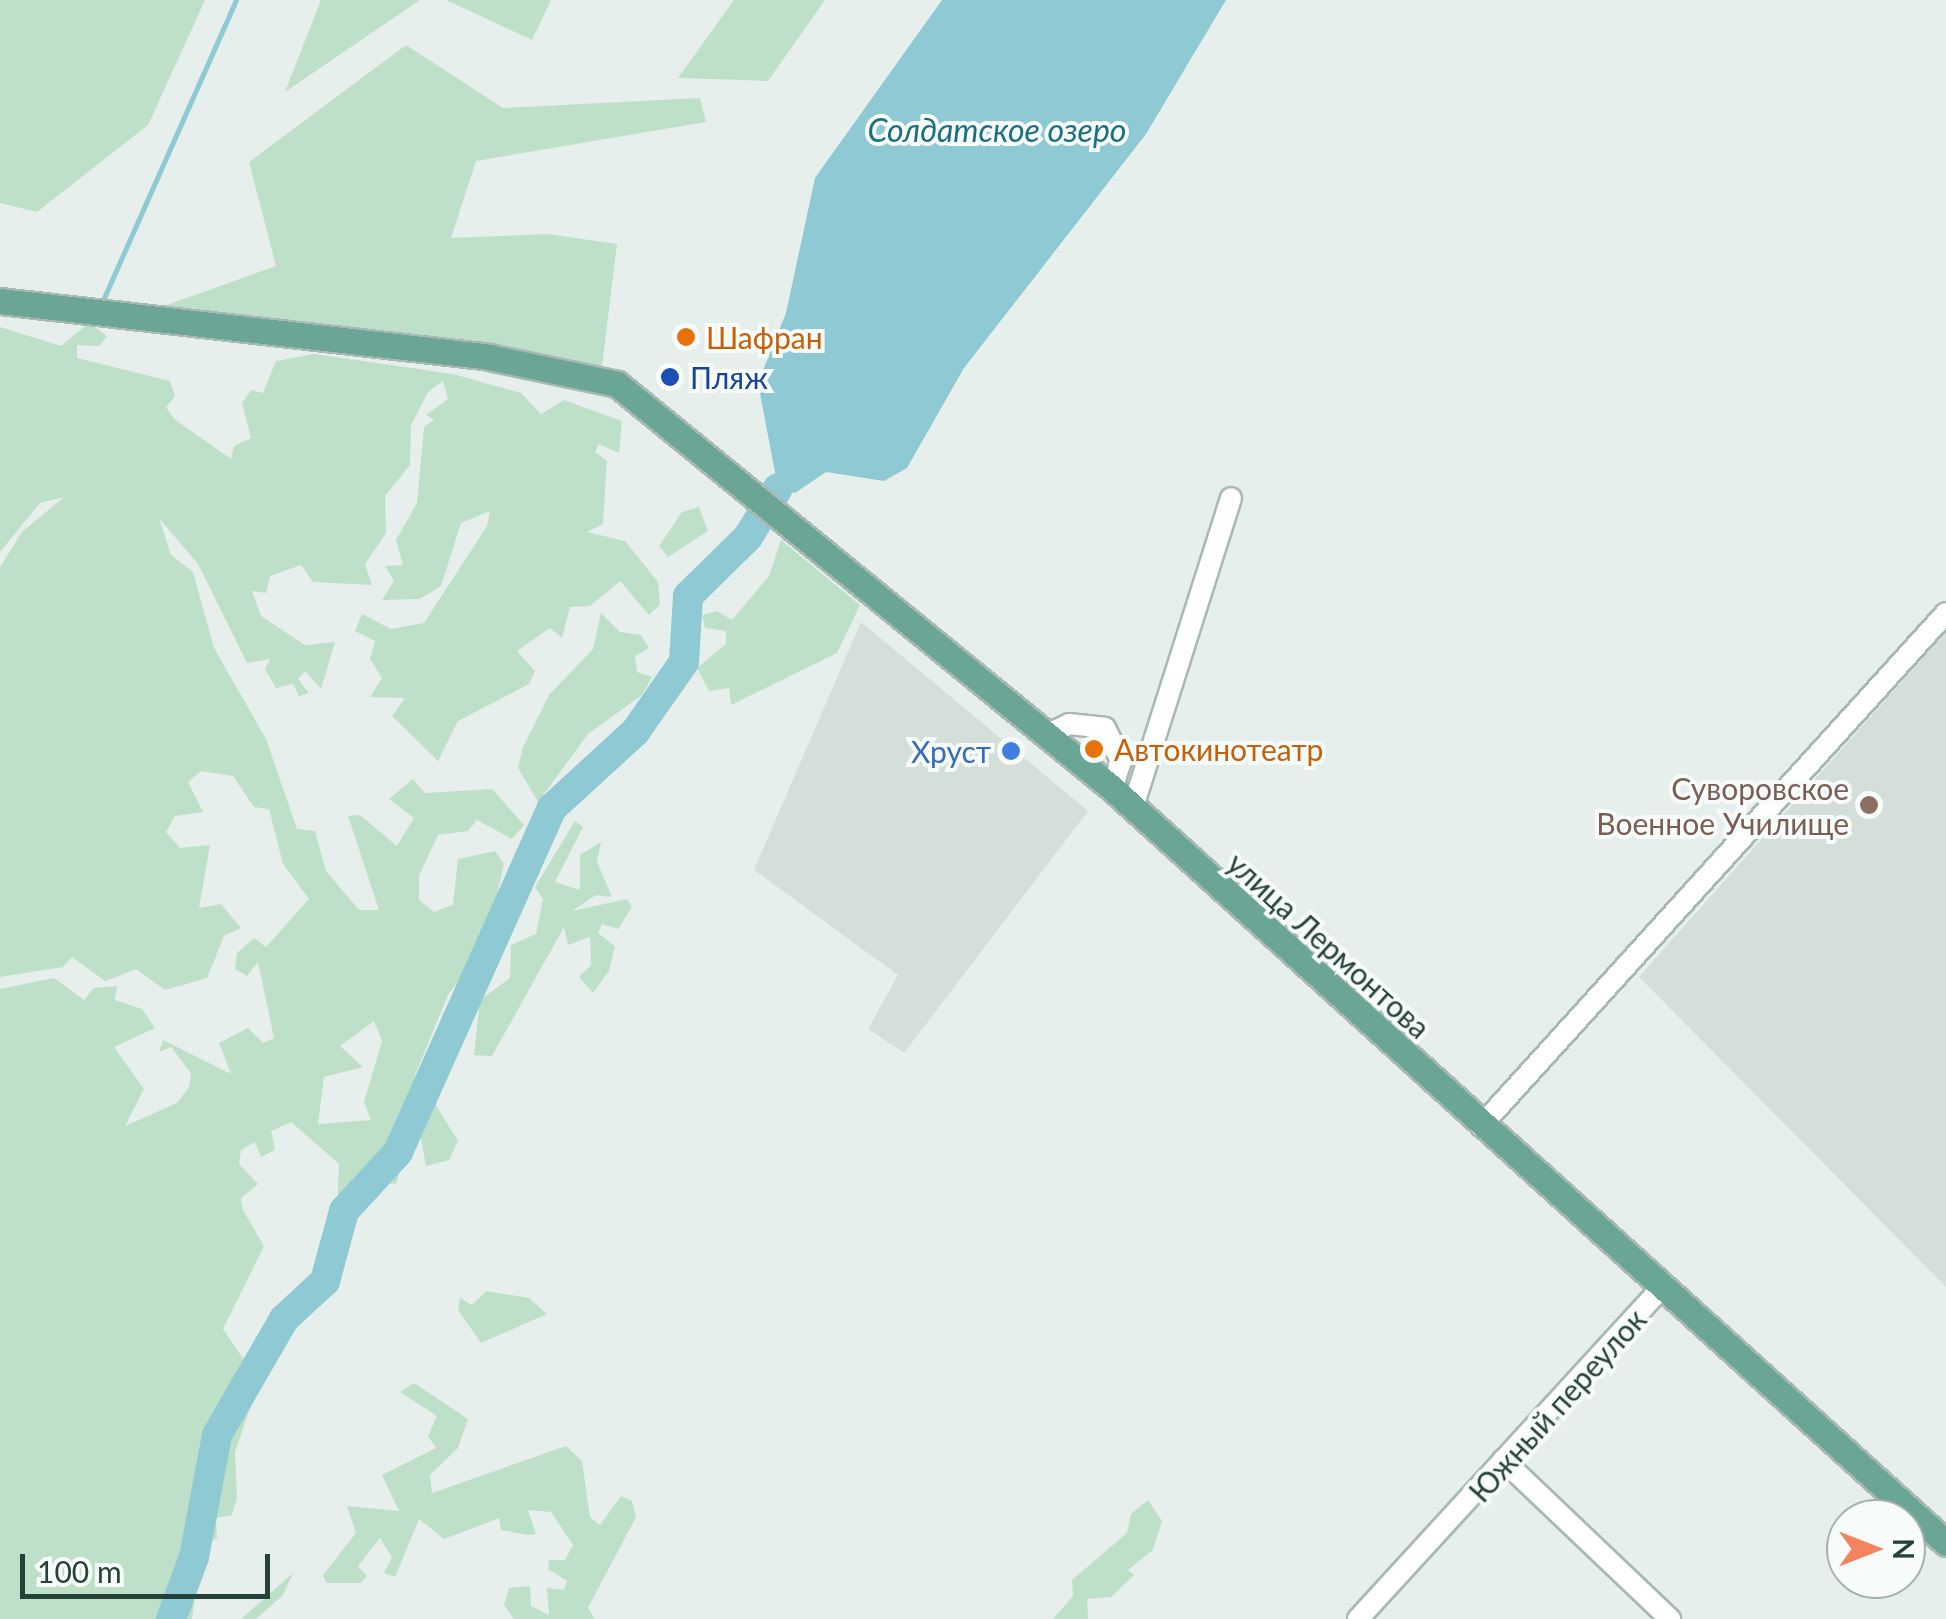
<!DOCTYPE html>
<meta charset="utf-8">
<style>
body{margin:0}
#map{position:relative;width:1946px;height:1619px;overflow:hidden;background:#e6efeb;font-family:Lato,sans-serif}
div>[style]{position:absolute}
.built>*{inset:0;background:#d4dfda}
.green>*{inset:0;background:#bfe0c8}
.water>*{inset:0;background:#8ec9d4}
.stream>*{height:5px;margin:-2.5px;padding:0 2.5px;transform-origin:2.5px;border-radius:2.5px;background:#8ec9d4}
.river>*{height:30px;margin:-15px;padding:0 15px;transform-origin:15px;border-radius:15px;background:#8ec9d4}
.roads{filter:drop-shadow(2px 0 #a8b8b2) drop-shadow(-2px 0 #a8b8b2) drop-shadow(0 2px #a8b8b2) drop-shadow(0 -2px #a8b8b2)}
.minor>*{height:20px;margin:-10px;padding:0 10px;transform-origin:10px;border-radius:10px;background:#fff}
.major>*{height:25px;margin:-12.5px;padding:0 12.5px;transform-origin:12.5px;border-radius:12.5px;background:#6aa596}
.dots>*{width:28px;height:28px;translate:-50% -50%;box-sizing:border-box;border:5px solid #f7fbf9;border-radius:50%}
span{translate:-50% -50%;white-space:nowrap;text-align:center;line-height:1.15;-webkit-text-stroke:8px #f7fbf9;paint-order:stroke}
.food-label{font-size:30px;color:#c56008}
.left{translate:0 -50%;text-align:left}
.transit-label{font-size:30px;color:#164399}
.shop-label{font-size:30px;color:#366cbe}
.right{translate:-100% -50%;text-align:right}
.education-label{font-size:30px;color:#785e54}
.street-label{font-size:30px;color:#24423a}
.water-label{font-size:32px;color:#1c6f80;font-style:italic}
.north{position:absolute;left:1826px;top:1499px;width:100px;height:100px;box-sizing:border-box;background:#f7fbf9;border:2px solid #a3b1ad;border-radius:50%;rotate:90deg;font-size:28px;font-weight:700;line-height:40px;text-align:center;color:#24423a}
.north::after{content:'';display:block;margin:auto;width:35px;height:45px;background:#f4845f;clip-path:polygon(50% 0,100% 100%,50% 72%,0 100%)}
.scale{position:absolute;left:20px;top:1554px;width:250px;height:45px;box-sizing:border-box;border:5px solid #24423a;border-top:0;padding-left:12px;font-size:30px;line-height:35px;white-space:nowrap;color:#24423a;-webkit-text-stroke:8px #f7fbf9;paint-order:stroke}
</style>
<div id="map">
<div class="built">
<i style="clip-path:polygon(861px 622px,1088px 811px,904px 1053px,868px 1029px,898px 975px,754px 870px)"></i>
<i style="clip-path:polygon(1946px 632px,1946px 1287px,1639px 977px)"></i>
</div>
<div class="green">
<i style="clip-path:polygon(0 0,205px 0,148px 125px,37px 212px,0 203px)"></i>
<i style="clip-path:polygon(321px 0,420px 0,285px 92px)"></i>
<i style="clip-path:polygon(446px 0,551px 0,532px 40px)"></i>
<i style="clip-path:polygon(734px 0,825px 0,768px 81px,678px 78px)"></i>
<i style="clip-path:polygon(406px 45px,503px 108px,700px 98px,706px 122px,476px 161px,451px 238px,547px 234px,617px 244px,602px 366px,164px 306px,276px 266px,249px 162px)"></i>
<i style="clip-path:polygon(evenodd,89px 323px,107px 336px,99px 346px,77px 345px,77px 358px,170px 381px,175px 396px,166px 407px,174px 419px,231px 459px,234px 446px,251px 438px,242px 403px,251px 390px,263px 393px,276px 361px,314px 354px,453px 374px,521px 393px,541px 414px,564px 400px,622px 421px,619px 453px,599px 444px,595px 452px,607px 461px,603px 524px,587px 532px,625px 541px,658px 582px,660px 605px,649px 615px,620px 581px,590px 606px,570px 607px,562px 638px,550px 628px,517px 651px,535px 671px,529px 684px,458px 721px,438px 761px,392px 716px,405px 698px,370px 697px,382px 678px,370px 659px,375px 641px,355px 631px,362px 614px,391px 629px,424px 623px,487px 526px,490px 511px,461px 523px,441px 586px,420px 599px,382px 600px,394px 581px,385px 566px,403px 565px,396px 540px,417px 503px,424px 427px,434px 420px,426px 415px,448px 399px,443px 381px,428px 392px,411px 425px,410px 465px,385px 496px,386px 533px,365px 564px,372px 585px,313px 582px,301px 565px,270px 576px,266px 593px,252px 591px,261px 616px,305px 645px,335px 642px,321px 689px,305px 671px,298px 679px,309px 693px,299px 696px,293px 684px,276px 688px,265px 669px,270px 659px,247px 663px,198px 564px,159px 518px,171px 555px,193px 572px,214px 648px,266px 739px,297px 829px,315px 831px,326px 871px,359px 910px,379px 910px,348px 816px,360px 815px,397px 846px,414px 818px,389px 799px,413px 779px,425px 793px,492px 789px,524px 825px,512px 839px,477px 820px,468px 831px,438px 835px,419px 876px,419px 900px,434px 912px,453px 905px,458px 859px,495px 851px,504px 864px,486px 944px,448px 995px,415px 1075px,440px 1088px,434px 1102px,458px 1141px,449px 1160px,426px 1166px,420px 1133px,403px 1122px,388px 1157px,400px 1171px,396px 1184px,375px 1182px,337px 1210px,339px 1164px,291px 1122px,271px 1131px,275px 1150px,261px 1157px,255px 1142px,241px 1150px,239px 1164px,258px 1184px,241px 1198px,243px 1210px,264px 1246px,223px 1329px,259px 1382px,235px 1452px,237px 1498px,232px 1515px,216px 1518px,217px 1538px,201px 1548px,192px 1619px,0 1619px,0 989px,54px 978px,84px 1000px,94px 988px,117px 986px,115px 1000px,142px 1009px,155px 1028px,114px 1047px,144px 1089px,125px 1126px,177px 1103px,189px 1087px,191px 1073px,171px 1047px,159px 1052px,163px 1040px,231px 1074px,219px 1043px,248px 1028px,263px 1043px,274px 1038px,258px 962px,247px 976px,235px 969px,237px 953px,254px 938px,266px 947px,309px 899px,283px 864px,269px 809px,254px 807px,233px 776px,201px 771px,188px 782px,203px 812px,175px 816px,166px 832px,180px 848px,210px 845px,199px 908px,221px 904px,241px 928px,224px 936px,207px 978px,165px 990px,136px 969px,105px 981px,72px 957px,63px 967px,0 977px,0 567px,22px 532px,64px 497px,40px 503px,0 552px,0 327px,61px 346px,89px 323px,374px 1021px,382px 1041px,364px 1102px,371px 1120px,318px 1124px,324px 1077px,363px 1067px,340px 1046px,374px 1021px)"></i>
<i style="clip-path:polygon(699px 507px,708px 531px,668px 557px,659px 546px,682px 512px)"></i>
<i style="clip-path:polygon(781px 540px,860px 605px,837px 653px,731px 705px,729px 688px,709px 691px,697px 668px,726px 644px,726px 631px,705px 628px,702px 615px,717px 611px,732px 620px,769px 576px)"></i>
<i style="clip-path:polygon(601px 613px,620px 632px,641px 635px,649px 648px,635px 656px,637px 672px,652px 677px,642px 695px,588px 734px,538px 802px,518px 768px,523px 747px,549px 695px,593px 649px)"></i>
<i style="clip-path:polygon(575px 821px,583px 827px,555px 882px,580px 890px,580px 855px,601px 842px,597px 862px,612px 897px,596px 895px,572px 911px,627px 899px,632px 907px,618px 929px,602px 924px,598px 933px,615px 946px,609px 971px,593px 993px,579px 977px,591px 965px,590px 937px,568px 945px,564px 927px,492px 1056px,474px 1055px,480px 1000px,510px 978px,511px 945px,536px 934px,543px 899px,535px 887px)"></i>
<i style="clip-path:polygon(486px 1291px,529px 1298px,547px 1314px,481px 1343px,458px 1310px,460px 1298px,472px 1305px)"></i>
<i style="clip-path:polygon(414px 1383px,468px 1419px,458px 1448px,430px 1475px,432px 1493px,566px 1446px,582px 1461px,590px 1517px,600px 1525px,621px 1496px,632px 1501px,636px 1517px,588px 1608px,595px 1619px,514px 1619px,504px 1605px,509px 1588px,530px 1586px,531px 1606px,549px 1615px,547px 1588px,564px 1590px,567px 1581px,548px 1569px,549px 1560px,565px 1560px,573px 1545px,551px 1512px,528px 1510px,536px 1534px,528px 1535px,501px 1530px,499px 1518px,444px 1539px,419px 1519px,395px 1577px,384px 1573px,392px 1557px,380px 1538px,358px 1566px,367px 1576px,361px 1583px,326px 1583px,323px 1575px,356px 1533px,347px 1506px,399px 1511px,382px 1475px,436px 1448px,428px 1436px,437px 1416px,400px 1392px)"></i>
<i style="clip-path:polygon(1148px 1500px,1162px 1521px,1153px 1550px,1128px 1570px,1134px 1575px,1111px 1597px,1087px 1599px,1088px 1619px,1053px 1619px,1073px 1596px,1072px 1580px,1127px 1533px,1131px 1514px)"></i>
<i style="clip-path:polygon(293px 1573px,283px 1595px,256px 1619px,241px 1619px)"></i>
</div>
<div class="water">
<i style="clip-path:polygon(942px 0,1226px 0,1146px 134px,964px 368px,907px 468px,884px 481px,826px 472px,795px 493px,778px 488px,758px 383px,786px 313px,815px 178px)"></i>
</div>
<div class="stream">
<i style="left:103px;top:300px;width:328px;rotate:-66.1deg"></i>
</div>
<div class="river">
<i style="left:171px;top:1619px;width:66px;rotate:-69.6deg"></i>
<i style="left:194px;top:1557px;width:124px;rotate:-79.3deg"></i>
<i style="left:217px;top:1435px;width:134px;rotate:-60deg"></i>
<i style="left:284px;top:1319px;width:56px;rotate:-42.8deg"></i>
<i style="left:325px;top:1281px;width:73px;rotate:-74.8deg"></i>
<i style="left:344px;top:1211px;width:80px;rotate:-47.5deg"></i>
<i style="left:398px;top:1152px;width:377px;rotate:-65.9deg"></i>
<i style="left:552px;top:808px;width:113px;rotate:-42.5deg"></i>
<i style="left:635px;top:732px;width:85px;rotate:-55deg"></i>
<i style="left:684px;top:662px;width:66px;rotate:-86.5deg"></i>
<i style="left:688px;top:596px;width:84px;rotate:-44.5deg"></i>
<i style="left:748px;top:537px;width:57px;rotate:-58.5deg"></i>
</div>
<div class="roads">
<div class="minor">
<i style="left:1048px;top:734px;width:23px;rotate:-25deg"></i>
<i style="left:1069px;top:724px;width:36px;rotate:6deg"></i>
<i style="left:1105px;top:728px;width:37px;rotate:64deg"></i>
<i style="left:1121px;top:761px;width:28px;rotate:108deg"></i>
<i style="left:1133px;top:807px;width:324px;rotate:-72.4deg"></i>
<i style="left:1481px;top:1126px;width:692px;rotate:-47.81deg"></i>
<i style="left:1503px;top:1460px;width:231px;rotate:43.6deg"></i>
<i style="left:1358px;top:1619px;width:447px;rotate:-47.5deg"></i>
</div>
<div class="major">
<i style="left:0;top:301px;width:492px;rotate:6.5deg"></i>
<i style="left:489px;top:357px;width:131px;rotate:11.9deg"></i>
<i style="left:617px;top:384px;width:639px;rotate:39.22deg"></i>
<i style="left:1112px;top:788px;width:1125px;rotate:42.15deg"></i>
</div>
</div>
<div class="dots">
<i style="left:686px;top:337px;background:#e8710a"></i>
<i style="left:670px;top:377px;background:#1a4fb4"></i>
<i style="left:1094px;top:749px;background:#e8710a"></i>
<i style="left:1011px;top:751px;background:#3f7fe0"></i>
<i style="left:1869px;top:805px;background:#8d6e63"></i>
</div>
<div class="food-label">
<span class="left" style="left:706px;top:337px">Шафран</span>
<span class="left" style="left:1114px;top:749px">Автокинотеатр</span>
</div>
<div class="transit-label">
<span class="left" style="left:690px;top:377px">Пляж</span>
</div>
<div class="shop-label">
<span class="right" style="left:991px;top:751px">Хруст</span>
</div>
<div class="education-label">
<span class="right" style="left:1849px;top:805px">Суворовское<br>Военное Училище</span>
</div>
<div class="street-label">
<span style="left:1329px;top:945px;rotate:42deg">улица Лермонтова</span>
<span style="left:1557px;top:1405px;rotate:-48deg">Южный переулок</span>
</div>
<div class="water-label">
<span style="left:997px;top:130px">Солдатское озеро</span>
</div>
<div class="north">N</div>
<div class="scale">100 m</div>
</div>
